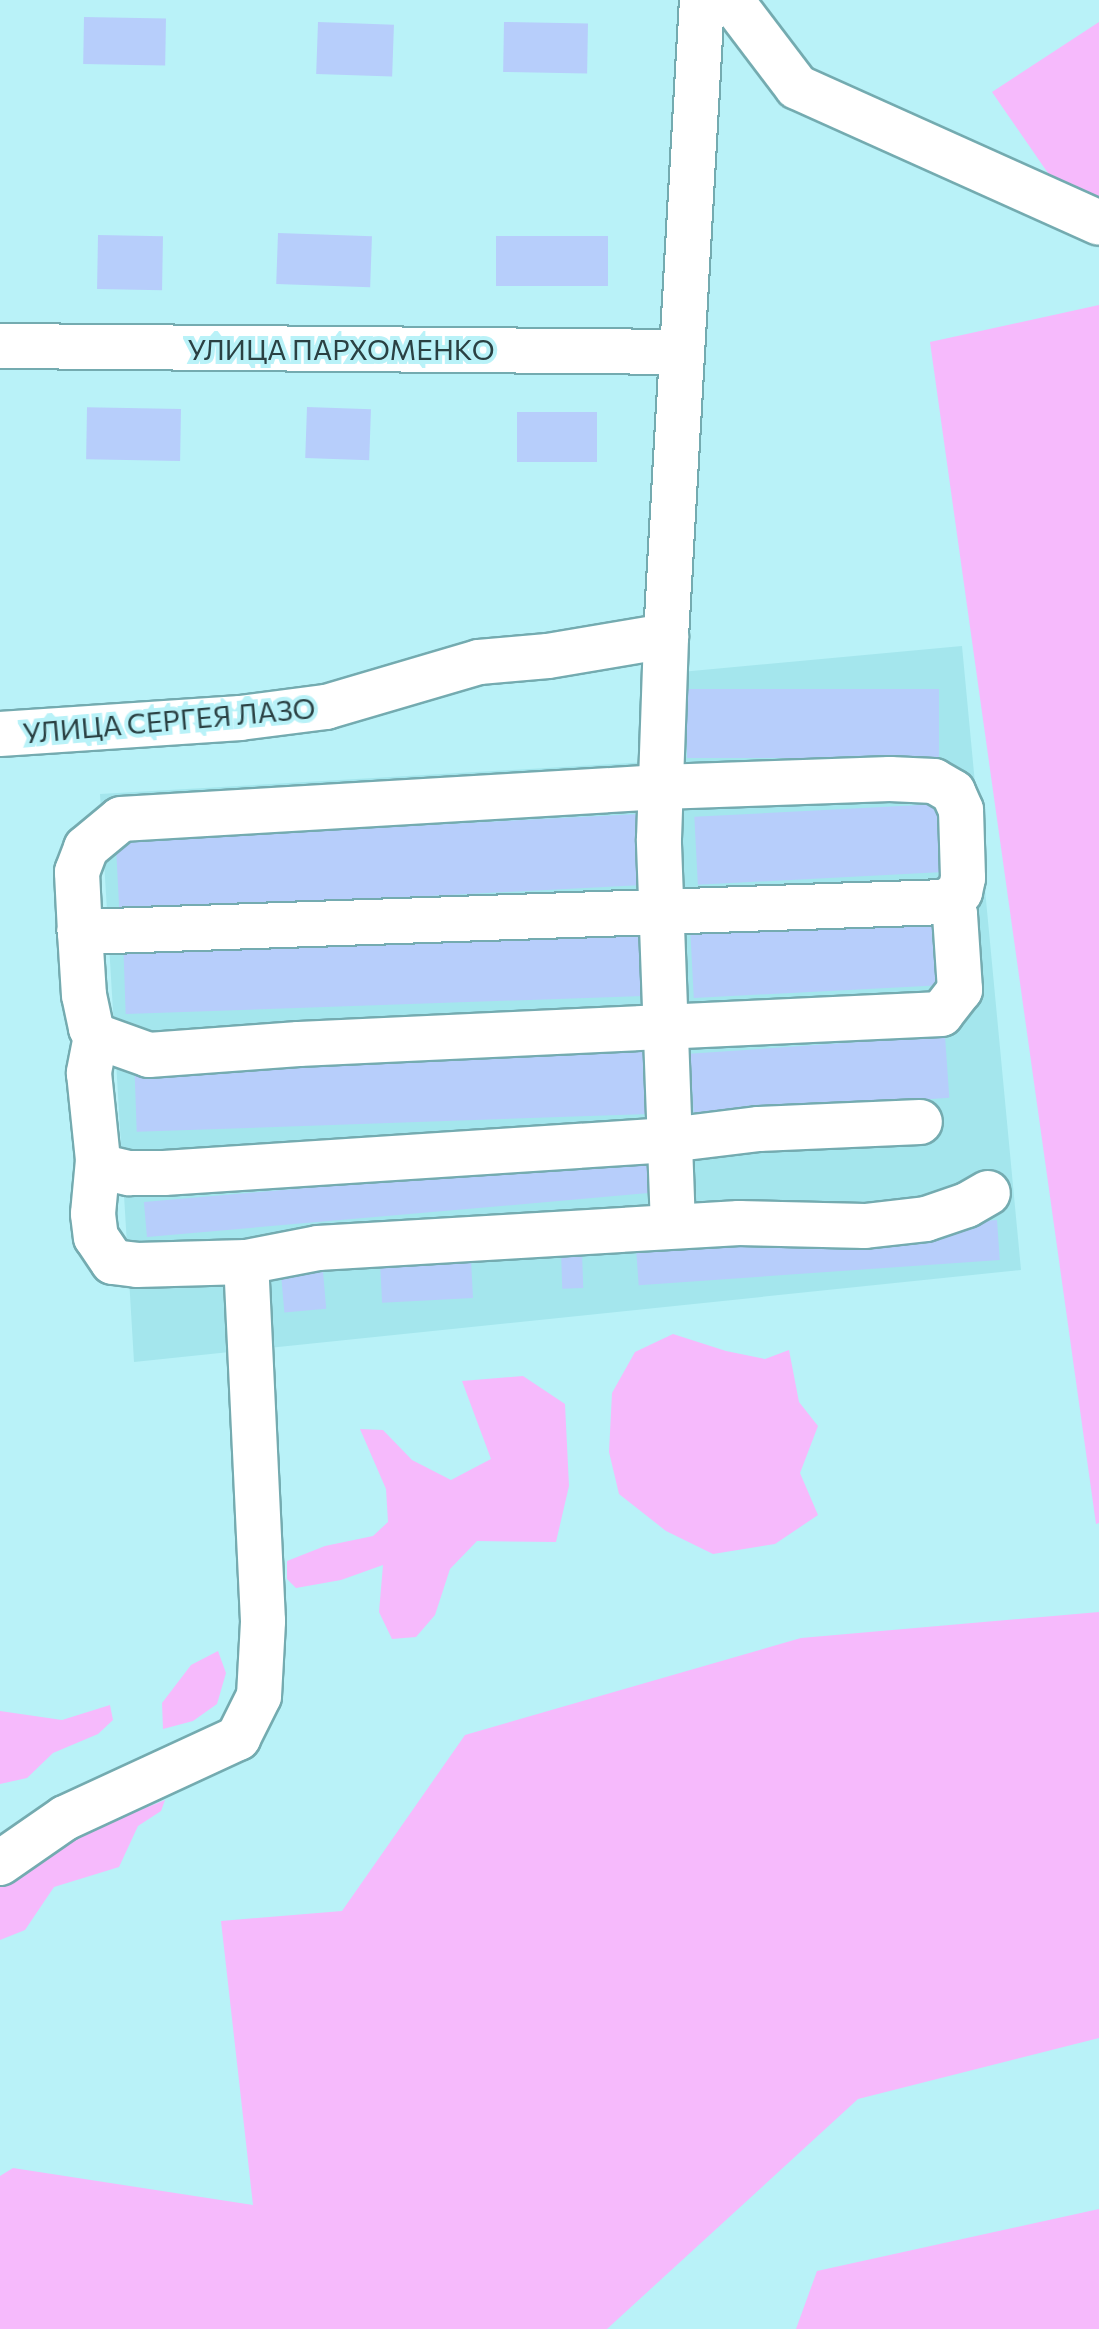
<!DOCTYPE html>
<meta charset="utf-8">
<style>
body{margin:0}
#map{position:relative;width:1099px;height:2329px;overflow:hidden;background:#b9f2f8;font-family:Commissioner,sans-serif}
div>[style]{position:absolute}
.built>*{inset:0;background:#a4e6ed}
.green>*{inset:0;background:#f6bafc}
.building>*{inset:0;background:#b7cefb;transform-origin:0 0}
.roads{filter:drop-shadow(2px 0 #74abb0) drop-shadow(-2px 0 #74abb0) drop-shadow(0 2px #74abb0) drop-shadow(0 -2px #74abb0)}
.minor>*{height:44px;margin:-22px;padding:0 22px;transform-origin:22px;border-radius:22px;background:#fff}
span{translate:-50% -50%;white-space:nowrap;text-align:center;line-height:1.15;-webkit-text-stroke:8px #b9f2f8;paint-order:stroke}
.street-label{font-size:28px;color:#2a4143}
</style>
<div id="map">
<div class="built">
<i style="clip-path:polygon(962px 646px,1021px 1270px,134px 1362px,100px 794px,648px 762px,681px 672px)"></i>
</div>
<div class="green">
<i style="clip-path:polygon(1099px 22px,1099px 247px,992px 92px)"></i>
<i style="clip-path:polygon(1099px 305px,1099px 1523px,1096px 1524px,930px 342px)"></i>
<i style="clip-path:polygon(673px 1334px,726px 1351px,765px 1359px,789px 1350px,799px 1402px,818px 1426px,800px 1473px,818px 1515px,775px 1544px,713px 1554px,666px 1531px,619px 1494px,609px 1452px,612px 1393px,635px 1352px)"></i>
<i style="clip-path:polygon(523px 1376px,565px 1404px,569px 1486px,556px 1542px,477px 1541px,450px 1569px,435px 1615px,416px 1637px,392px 1639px,379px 1612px,383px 1565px,341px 1580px,296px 1588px,287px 1579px,287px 1561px,325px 1546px,373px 1536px,388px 1522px,386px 1489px,360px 1429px,383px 1430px,412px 1460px,451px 1480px,491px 1459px,462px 1381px)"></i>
<i style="clip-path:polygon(1099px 1612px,1099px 2038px,858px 2099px,607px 2329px,0 2329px,0 2176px,13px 2168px,253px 2205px,221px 1921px,342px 1911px,465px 1735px,801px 1638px)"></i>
<i style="clip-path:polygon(218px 1651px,226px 1673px,217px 1704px,193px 1721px,163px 1729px,162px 1703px,191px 1665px)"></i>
<i style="clip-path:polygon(110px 1705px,113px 1720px,98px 1734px,53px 1753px,27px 1778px,0 1784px,0 1711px,62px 1720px)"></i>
<i style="clip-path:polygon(165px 1800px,161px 1811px,138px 1826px,119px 1867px,54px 1887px,25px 1930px,0 1940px,0 1876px,31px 1854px)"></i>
<i style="clip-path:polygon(1099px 2209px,1099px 2329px,796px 2329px,817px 2271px)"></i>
</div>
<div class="building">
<i style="left:84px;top:17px;width:82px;height:47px;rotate:1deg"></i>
<i style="left:318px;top:22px;width:76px;height:52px;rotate:2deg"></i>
<i style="left:504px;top:22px;width:84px;height:50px;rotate:1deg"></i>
<i style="left:278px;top:233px;width:94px;height:51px;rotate:2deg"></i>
<i style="left:98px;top:235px;width:65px;height:54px;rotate:1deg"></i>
<i style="left:496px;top:236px;width:112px;height:50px"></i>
<i style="left:307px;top:407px;width:64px;height:51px;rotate:2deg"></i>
<i style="left:181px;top:409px;width:52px;height:94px;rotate:91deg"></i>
<i style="left:517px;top:412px;width:80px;height:50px"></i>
<i style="left:687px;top:689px;width:252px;height:69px"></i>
<i style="left:940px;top:804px;width:68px;height:246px;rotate:87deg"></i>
<i style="left:639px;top:814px;width:71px;height:524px;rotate:87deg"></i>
<i style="left:941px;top:919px;width:66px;height:251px;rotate:87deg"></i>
<i style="left:641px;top:928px;width:68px;height:518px;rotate:88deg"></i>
<i style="left:945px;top:1036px;width:62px;height:256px;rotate:86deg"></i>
<i style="left:646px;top:1045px;width:69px;height:512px;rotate:88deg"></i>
<i style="left:648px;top:1158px;width:35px;height:506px;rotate:85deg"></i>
<i style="left:997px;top:1220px;width:40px;height:362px;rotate:86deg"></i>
<i style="left:582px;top:1252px;width:36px;height:21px;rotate:88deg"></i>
<i style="left:471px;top:1260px;width:38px;height:91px;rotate:87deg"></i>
<i style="left:323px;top:1272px;width:37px;height:42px;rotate:85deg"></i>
</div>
<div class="roads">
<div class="minor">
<i style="left:731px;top:0;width:109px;rotate:52.8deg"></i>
<i style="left:797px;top:87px;width:331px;rotate:24.2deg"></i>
<i style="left:0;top:346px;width:682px;rotate:0.5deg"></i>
<i style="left:0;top:734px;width:241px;rotate:-3.8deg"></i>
<i style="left:240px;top:718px;width:87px;rotate:-7.3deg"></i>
<i style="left:326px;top:707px;width:159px;rotate:-16.4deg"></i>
<i style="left:479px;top:662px;width:69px;rotate:-5deg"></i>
<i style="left:548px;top:656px;width:120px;rotate:-9.6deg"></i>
<i style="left:890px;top:779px;width:44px;rotate:2.6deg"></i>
<i style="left:934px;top:781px;width:22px;rotate:30deg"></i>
<i style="left:953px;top:792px;width:20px;rotate:66deg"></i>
<i style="left:961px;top:810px;width:68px;rotate:88.3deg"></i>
<i style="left:963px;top:878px;width:14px;rotate:102deg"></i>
<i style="left:960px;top:892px;width:18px;rotate:146deg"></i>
<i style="left:945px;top:902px;width:866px;rotate:178.01deg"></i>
<i style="left:80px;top:932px;width:60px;rotate:-92.9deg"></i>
<i style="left:77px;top:872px;width:26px;rotate:-69deg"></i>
<i style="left:86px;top:848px;width:45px;rotate:-39.6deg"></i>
<i style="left:121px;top:819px;width:541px;rotate:-3.39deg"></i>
<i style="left:661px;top:787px;width:229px;rotate:-2deg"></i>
<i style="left:80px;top:932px;width:63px;rotate:86.4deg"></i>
<i style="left:84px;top:995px;width:34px;rotate:78deg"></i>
<i style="left:91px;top:1028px;width:9px;rotate:58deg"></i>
<i style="left:96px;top:1036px;width:56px;rotate:19.7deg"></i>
<i style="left:149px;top:1055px;width:150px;rotate:-4.2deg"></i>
<i style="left:299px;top:1044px;width:643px;rotate:-2.68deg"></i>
<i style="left:941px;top:1014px;width:31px;rotate:-52deg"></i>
<i style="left:960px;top:990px;width:76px;rotate:-93.8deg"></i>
<i style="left:955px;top:914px;width:16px;rotate:-130deg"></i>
<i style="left:96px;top:1036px;width:38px;rotate:101deg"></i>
<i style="left:89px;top:1073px;width:87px;rotate:84.1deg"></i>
<i style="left:98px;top:1160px;width:54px;rotate:95.3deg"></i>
<i style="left:93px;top:1214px;width:23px;rotate:83deg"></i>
<i style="left:96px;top:1237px;width:30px;rotate:56deg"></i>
<i style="left:113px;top:1262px;width:24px;rotate:7deg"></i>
<i style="left:137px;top:1265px;width:109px;rotate:-1.6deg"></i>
<i style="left:246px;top:1262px;width:73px;rotate:-11deg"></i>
<i style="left:318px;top:1248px;width:422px;rotate:-3.4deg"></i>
<i style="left:739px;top:1223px;width:126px;rotate:1.4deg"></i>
<i style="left:865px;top:1226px;width:61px;rotate:-6.5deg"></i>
<i style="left:926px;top:1219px;width:43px;rotate:-18.9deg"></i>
<i style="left:967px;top:1205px;width:24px;rotate:-30deg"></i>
<i style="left:98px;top:1166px;width:32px;rotate:13deg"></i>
<i style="left:129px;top:1173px;width:35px"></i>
<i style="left:164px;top:1173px;width:506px;rotate:-3.74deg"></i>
<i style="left:669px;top:1140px;width:91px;rotate:-7deg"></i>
<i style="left:759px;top:1129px;width:161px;rotate:-2.5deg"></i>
<i style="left:673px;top:1226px;width:387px;rotate:-92.1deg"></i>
<i style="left:659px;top:839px;width:203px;rotate:-88deg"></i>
<i style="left:666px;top:636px;width:637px;rotate:-86.76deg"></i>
<i style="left:0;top:1863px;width:79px;rotate:-34.7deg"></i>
<i style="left:65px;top:1818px;width:191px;rotate:-24.8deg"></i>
<i style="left:238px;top:1738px;width:47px;rotate:-63.4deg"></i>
<i style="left:259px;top:1696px;width:75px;rotate:-86.9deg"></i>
<i style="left:263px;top:1621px;width:359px;rotate:-92.7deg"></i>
</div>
</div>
<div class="street-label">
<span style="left:341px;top:349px">УЛИЦА ПАРХОМЕНКО</span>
<span style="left:169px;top:720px;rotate:-5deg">УЛИЦА СЕРГЕЯ ЛАЗО</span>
</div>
</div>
